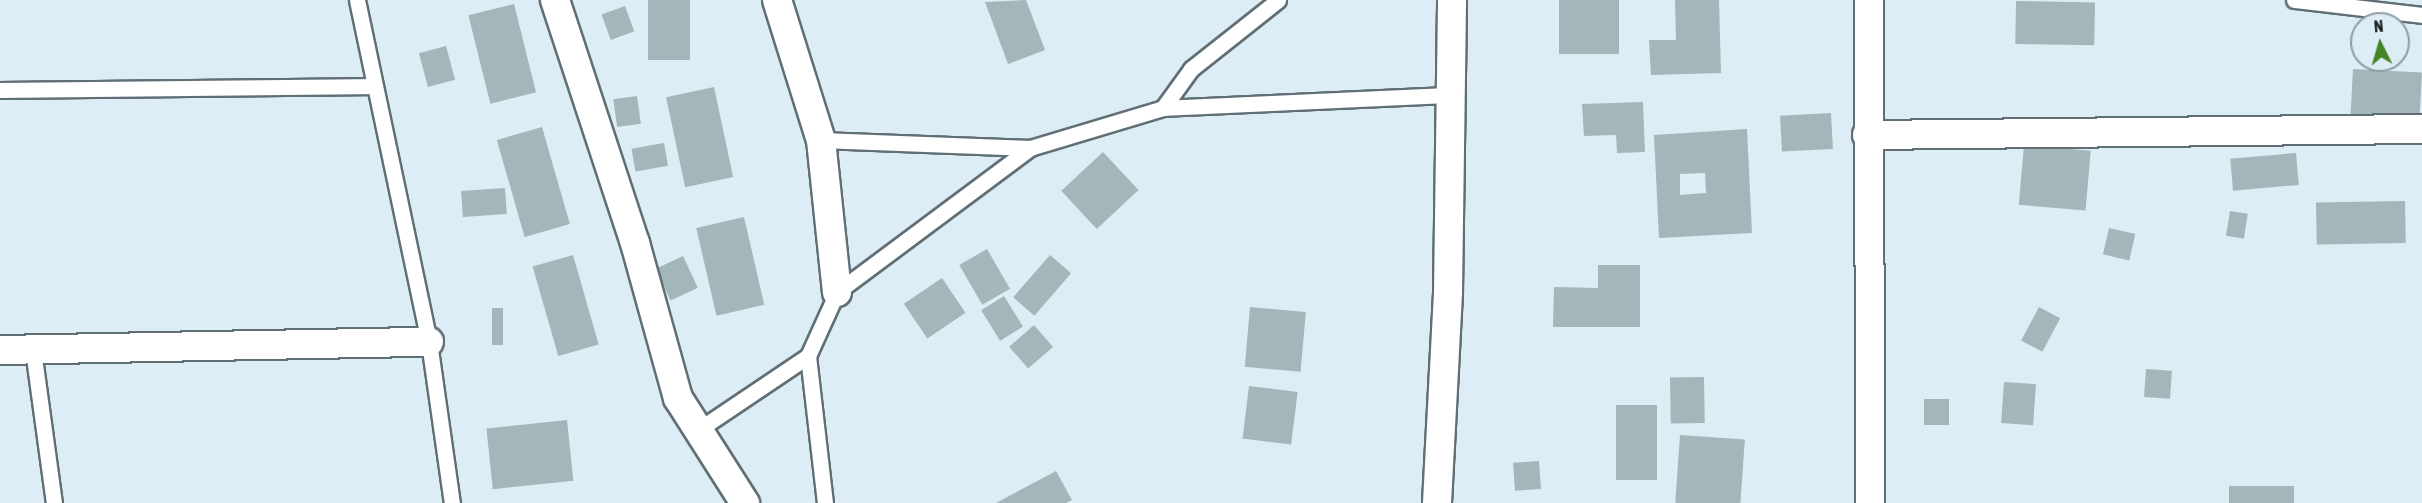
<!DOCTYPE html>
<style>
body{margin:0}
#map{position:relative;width:2422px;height:503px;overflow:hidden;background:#dcedf5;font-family:"Asap Condensed",sans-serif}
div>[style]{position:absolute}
.building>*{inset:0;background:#a3b6b9;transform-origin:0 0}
.roads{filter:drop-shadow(2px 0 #606f76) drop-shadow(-2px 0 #606f76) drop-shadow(0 2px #606f76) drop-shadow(0 -2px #606f76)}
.lane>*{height:15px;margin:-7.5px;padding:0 7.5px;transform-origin:7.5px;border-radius:7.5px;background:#fff}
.street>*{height:28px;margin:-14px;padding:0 14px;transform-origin:14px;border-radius:14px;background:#fff}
span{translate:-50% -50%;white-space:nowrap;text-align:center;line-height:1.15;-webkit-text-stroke:6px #dcedf5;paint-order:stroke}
.north{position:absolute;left:2350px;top:12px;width:60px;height:60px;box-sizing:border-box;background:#dcedf5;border:2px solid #8f9ca2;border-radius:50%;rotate:355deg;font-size:16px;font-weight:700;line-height:24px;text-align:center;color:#1c2225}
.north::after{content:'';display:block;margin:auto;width:21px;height:27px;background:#448425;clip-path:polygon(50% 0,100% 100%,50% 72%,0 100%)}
</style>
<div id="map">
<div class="building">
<i style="left:648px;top:0;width:42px;height:60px"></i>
<i style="clip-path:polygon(1026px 0,1045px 50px,1008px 64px,985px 2px)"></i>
<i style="left:1559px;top:0;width:60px;height:54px"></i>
<i style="clip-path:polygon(1675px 0,1719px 0,1721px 73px,1651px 75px,1649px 40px,1676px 40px)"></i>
<i style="left:2016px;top:1px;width:79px;height:43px;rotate:1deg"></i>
<i style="left:514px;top:4px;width:91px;height:47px;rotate:76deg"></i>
<i style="left:625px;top:6px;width:27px;height:25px;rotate:70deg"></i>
<i style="left:446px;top:46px;width:35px;height:28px;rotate:75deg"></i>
<i style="left:2353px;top:69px;width:69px;height:46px;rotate:3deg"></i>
<i style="left:714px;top:87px;width:92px;height:49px;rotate:78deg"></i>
<i style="left:637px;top:96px;width:28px;height:24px;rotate:82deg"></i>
<i style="clip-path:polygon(1643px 102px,1645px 152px,1617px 153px,1616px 135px,1584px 136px,1582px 104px)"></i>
<i style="left:1831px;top:113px;width:36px;height:51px;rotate:87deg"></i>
<i style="left:542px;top:127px;width:101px;height:47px;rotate:74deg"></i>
<i style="clip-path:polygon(evenodd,1747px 129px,1752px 233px,1659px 238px,1654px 135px,1747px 129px,1705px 173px,1706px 193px,1680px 195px,1680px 174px,1705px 173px)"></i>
<i style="left:664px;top:143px;width:23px;height:33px;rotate:80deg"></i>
<i style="left:2024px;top:145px;width:67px;height:60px;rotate:5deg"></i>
<i style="left:1103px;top:152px;width:52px;height:57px;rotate:47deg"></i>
<i style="left:2296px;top:153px;width:32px;height:66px;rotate:85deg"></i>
<i style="left:505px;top:188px;width:26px;height:44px;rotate:86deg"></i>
<i style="left:2405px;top:201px;width:42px;height:89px;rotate:89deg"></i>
<i style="left:2230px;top:211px;width:18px;height:25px;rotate:9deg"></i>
<i style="left:744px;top:217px;width:90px;height:49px;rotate:77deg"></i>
<i style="left:2109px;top:228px;width:27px;height:27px;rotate:13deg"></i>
<i style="left:987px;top:249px;width:46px;height:32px;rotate:60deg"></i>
<i style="left:573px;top:255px;width:93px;height:42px;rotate:74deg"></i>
<i style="left:1050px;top:255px;width:28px;height:56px;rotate:41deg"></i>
<i style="left:683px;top:256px;width:35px;height:30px;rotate:65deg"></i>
<i style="clip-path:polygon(1598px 265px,1640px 265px,1640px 327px,1553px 327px,1554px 287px,1598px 288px)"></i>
<i style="left:942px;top:278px;width:42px;height:46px;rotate:56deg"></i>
<i style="left:1004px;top:296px;width:36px;height:27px;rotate:58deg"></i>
<i style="left:1250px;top:307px;width:56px;height:60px;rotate:5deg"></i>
<i style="left:2039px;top:307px;width:24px;height:38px;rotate:28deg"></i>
<i style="left:492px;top:308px;width:11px;height:37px"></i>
<i style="left:1034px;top:325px;width:29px;height:33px;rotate:49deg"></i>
<i style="left:2146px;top:369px;width:26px;height:28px;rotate:4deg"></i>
<i style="left:1704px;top:377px;width:46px;height:34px;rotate:89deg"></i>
<i style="left:2004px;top:382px;width:32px;height:41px;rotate:4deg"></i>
<i style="left:1249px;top:386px;width:49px;height:53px;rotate:7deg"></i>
<i style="left:1924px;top:399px;width:25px;height:26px"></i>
<i style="left:1616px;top:405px;width:41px;height:75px"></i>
<i style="left:567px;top:420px;width:61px;height:81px;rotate:84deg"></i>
<i style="left:1680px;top:435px;width:65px;height:68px;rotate:4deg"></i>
<i style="left:1539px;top:461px;width:28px;height:26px;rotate:86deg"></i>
<i style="clip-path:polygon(1056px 471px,1072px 500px,1066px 503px,996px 503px)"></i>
<i style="left:2294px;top:486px;width:17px;height:65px;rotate:90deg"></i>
</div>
<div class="roads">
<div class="lane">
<i style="left:357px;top:0;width:349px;rotate:78.1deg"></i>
<i style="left:429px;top:342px;width:163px;rotate:81.9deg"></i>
<i style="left:2294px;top:0;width:129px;rotate:6.7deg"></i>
<i style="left:0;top:90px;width:373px;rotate:-0.6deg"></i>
<i style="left:1163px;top:108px;width:48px;rotate:-54.3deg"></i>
<i style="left:1191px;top:69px;width:111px;rotate:-38.4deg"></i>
<i style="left:821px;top:140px;width:209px;rotate:2.2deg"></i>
<i style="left:33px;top:350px;width:154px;rotate:82.2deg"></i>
<i style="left:698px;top:430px;width:133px;rotate:-33.9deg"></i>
<i style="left:825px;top:503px;width:148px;rotate:-96.6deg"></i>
<i style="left:808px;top:356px;width:70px;rotate:-65.6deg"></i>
<i style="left:837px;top:292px;width:241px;rotate:-36.7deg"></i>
<i style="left:1030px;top:148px;width:139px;rotate:-16.7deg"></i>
<i style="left:1163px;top:108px;width:288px;rotate:-2.6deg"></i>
</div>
<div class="street">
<i style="left:555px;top:0;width:256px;rotate:71.8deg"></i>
<i style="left:635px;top:243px;width:161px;rotate:74.5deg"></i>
<i style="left:678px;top:398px;width:125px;rotate:57.5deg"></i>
<i style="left:777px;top:0;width:147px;rotate:72.6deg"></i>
<i style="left:821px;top:140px;width:153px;rotate:84deg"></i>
<i style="left:1869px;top:0;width:503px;rotate:89.89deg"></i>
<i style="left:1867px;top:135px;width:555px;rotate:-0.62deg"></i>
<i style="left:0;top:350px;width:429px;rotate:-1.1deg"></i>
<i style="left:1437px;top:503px;width:212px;rotate:-87deg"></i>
<i style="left:1448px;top:291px;width:291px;rotate:-89.2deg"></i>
</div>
</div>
<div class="north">N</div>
</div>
